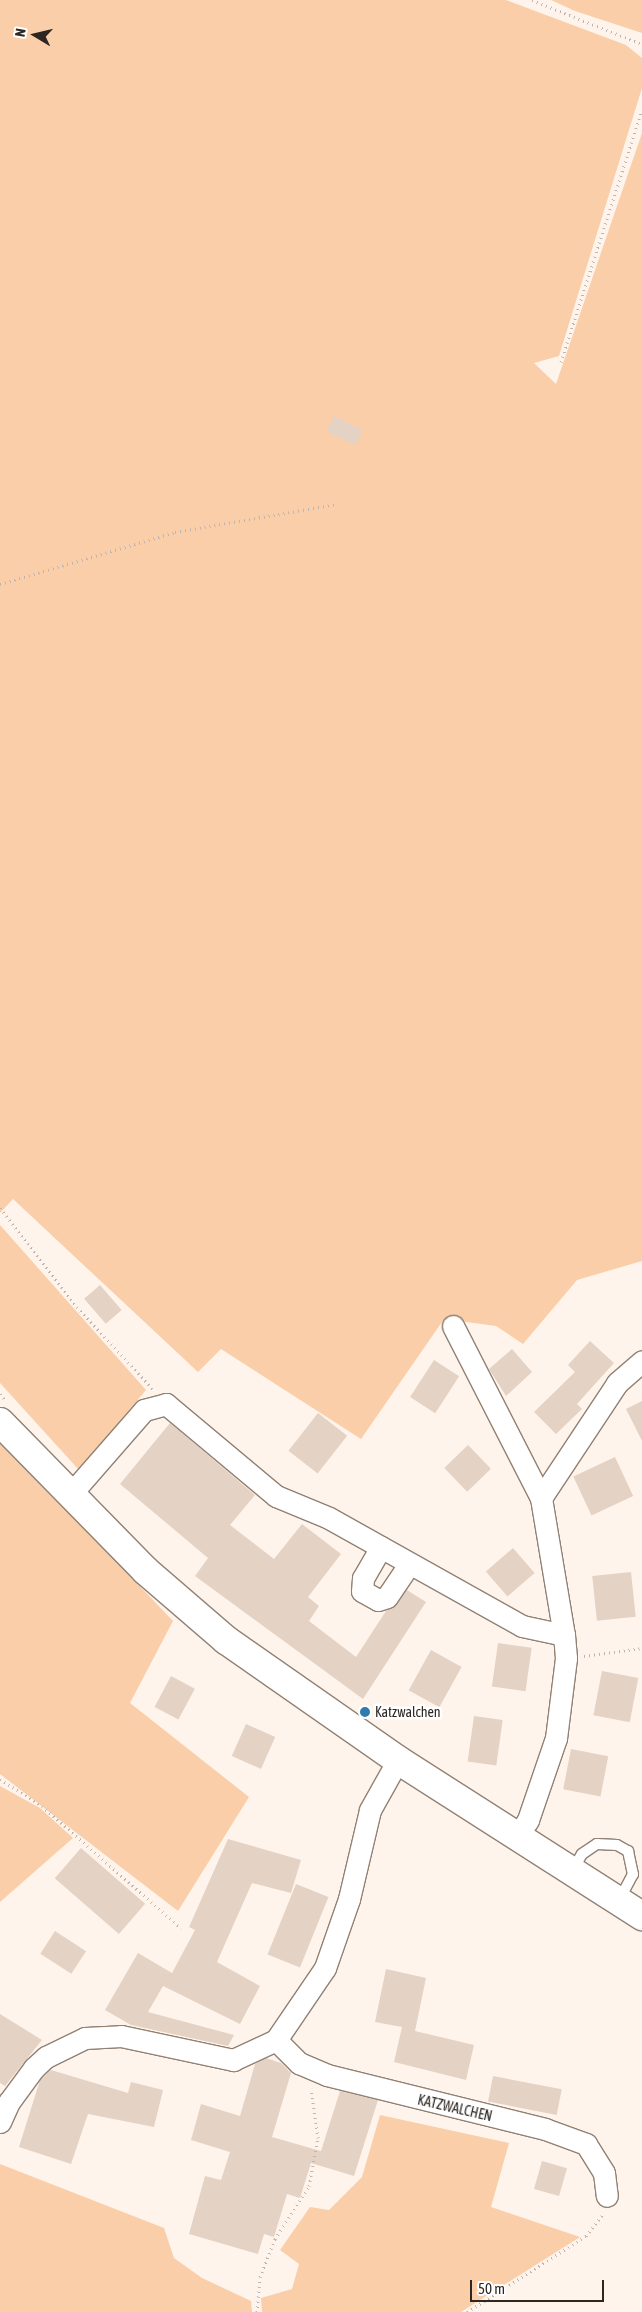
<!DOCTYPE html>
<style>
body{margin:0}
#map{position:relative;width:642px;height:2312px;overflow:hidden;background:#fff4eb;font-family:"Asap Condensed",sans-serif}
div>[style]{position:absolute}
.green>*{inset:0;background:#facea9}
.building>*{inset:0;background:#e4d2c4;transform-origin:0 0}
.path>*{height:3px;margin-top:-1.5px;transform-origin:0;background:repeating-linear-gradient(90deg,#bfb5ae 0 1px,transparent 0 5px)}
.roads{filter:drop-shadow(1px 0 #918174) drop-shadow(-1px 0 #918174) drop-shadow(0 1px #918174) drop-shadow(0 -1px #918174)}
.lane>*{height:10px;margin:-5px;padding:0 5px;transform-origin:5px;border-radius:5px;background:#fff}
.street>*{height:21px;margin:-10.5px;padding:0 10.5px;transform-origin:10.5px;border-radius:10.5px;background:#fff}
.secondary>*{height:28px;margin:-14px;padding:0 14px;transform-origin:14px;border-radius:14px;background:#fff}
.dots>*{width:14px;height:14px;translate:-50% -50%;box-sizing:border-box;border:2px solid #fff;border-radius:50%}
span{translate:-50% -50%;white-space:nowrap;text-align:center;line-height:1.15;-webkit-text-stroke:5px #fff;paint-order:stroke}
.poi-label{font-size:14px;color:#2d2621}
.left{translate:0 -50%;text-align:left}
.street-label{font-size:14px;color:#2d2621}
.north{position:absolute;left:10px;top:10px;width:50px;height:50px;-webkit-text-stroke:4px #fff;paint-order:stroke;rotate:279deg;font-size:14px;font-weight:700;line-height:20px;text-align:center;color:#2d2621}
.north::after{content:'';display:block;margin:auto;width:18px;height:22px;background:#2d2621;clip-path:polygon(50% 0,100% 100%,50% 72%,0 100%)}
.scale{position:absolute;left:470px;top:2280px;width:134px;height:22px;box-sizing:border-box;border:2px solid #2d2621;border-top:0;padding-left:6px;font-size:15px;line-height:18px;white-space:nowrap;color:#2d2621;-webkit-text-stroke:4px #fff;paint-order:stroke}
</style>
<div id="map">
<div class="green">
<i style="clip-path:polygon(0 0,506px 0,626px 45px,642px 58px,642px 88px,559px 356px,534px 363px,556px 384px,642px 133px,642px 1261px,577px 1280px,523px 1344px,496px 1326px,444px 1319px,361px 1439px,221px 1349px,198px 1372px,13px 1199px,0 1213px)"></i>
<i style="clip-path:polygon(551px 0,642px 0,642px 33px,575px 11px)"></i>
<i style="clip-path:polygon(0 1225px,146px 1390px,79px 1470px,0 1383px)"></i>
<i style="clip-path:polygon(0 1439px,173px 1621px,130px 1703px,249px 1797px,178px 1911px,0 1774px)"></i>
<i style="clip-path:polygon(0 1786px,40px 1808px,73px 1838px,0 1902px)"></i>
<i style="clip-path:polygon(380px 2115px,509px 2143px,491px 2207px,580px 2237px,461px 2312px,262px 2312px,261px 2298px,292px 2289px,299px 2264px,280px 2250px,310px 2207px,329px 2210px,362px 2177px)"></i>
<i style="clip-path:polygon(0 2164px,164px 2228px,174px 2258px,202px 2278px,251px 2301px,252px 2312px,0 2312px)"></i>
</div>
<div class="building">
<i style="left:334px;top:416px;width:32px;height:17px;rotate:26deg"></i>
<i style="left:100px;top:1285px;width:33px;height:21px;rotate:49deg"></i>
<i style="clip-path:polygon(590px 1341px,614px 1363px,577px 1404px,582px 1409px,556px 1434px,534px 1412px,575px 1372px,568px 1365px)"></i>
<i style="clip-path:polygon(512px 1349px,532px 1372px,506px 1396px,489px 1369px)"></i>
<i style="left:434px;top:1360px;width:30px;height:44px;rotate:33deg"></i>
<i style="clip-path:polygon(642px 1401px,642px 1441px,626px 1409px)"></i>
<i style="left:318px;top:1413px;width:37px;height:48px;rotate:38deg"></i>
<i style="clip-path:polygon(170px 1423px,255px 1495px,230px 1525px,274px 1559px,302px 1524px,341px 1554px,308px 1597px,319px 1606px,309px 1621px,356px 1657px,386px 1611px,407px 1590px,426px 1602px,363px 1699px,195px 1576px,208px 1558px,120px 1484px)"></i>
<i style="left:468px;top:1445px;width:33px;height:33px;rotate:46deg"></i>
<i style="left:615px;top:1457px;width:43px;height:46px;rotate:65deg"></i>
<i style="left:513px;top:1548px;width:33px;height:36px;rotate:49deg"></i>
<i style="left:631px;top:1572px;width:45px;height:39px;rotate:84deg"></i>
<i style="left:498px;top:1643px;width:34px;height:44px;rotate:8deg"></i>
<i style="left:431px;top:1650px;width:35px;height:46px;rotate:29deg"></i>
<i style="left:602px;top:1671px;width:37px;height:45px;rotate:11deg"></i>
<i style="left:171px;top:1676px;width:27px;height:35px;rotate:28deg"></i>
<i style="left:474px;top:1716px;width:29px;height:46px;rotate:8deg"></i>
<i style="left:246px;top:1724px;width:32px;height:35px;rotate:24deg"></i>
<i style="left:571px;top:1749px;width:38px;height:41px;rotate:11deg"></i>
<i style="clip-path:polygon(228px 1839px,301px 1860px,291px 1893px,252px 1883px,217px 1962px,260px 1986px,240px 2024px,163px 1986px,148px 2012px,234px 2035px,228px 2046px,131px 2025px,105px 2010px,138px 1953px,172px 1973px,195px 1930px,189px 1927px)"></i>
<i style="left:81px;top:1848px;width:85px;height:40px;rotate:41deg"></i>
<i style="left:296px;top:1884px;width:35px;height:76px;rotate:22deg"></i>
<i style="left:55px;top:1931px;width:37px;height:27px;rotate:33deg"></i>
<i style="clip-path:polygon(386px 1969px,426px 1978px,415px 2031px,474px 2045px,466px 2080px,394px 2062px,402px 2027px,375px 2022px)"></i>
<i style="clip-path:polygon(0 2014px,42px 2040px,5px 2086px,0 2083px)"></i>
<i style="clip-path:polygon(266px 2058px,281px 2063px,291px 2073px,272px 2137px,321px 2151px,340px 2091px,378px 2100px,354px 2176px,311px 2163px,300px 2198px,287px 2194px,274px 2237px,264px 2234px,258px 2254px,189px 2234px,205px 2176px,221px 2180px,230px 2152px,191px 2140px,201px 2104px,240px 2116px,255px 2064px)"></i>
<i style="clip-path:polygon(51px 2070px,128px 2093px,131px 2082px,163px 2090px,154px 2127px,88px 2114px,71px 2164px,19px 2147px,40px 2080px)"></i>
<i style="left:493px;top:2076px;width:70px;height:26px;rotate:11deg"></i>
<i style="left:542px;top:2161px;width:26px;height:29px;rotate:16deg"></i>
</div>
<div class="path">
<i style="left:532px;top:0;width:118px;rotate:21.8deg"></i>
<i style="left:561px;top:362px;width:265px;rotate:-72.2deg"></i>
<i style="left:0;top:584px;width:183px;rotate:-16.5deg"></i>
<i style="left:175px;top:532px;width:164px;rotate:-9.8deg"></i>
<i style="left:0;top:1208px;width:125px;rotate:52.1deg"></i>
<i style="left:77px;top:1307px;width:112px;rotate:47.2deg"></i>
<i style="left:0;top:1394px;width:9px;rotate:49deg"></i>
<i style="left:584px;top:1656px;width:59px;rotate:-7.9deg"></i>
<i style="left:0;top:1779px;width:50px;rotate:32.7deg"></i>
<i style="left:42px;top:1806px;width:185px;rotate:41.3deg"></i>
<i style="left:257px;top:2312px;width:35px;rotate:-85deg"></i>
<i style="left:260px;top:2277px;width:41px;rotate:-68.5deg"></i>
<i style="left:275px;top:2239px;width:63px;rotate:-57.3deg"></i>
<i style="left:309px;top:2186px;width:49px;rotate:-79.4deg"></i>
<i style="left:318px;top:2138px;width:50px;rotate:-98deg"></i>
<i style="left:467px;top:2312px;width:141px;rotate:-32.6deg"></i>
<i style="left:586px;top:2236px;width:28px;rotate:-52deg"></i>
</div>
<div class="roads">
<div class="lane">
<i style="left:573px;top:1870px;width:18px;rotate:-61deg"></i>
<i style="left:582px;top:1854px;width:18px;rotate:-34deg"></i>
<i style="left:597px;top:1844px;width:20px;rotate:3deg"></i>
<i style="left:617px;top:1845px;width:13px;rotate:29deg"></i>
<i style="left:628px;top:1851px;width:24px;rotate:78deg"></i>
<i style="left:633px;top:1874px;width:30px;rotate:118deg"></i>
</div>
<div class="street">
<i style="left:453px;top:1326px;width:193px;rotate:62.9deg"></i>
<i style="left:541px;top:1498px;width:139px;rotate:80.5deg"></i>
<i style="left:564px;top:1635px;width:23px;rotate:85deg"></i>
<i style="left:566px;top:1658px;width:81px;rotate:97.1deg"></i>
<i style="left:556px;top:1738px;width:87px;rotate:108.9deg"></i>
<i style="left:528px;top:1820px;width:18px;rotate:124deg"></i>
<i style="left:69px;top:1496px;width:114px;rotate:-48.9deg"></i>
<i style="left:144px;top:1410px;width:23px;rotate:-15deg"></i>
<i style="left:166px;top:1404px;width:143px;rotate:39.9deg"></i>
<i style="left:276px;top:1496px;width:57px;rotate:22.5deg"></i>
<i style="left:329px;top:1518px;width:221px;rotate:29.2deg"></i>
<i style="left:522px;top:1626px;width:43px;rotate:12.1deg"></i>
<i style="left:541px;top:1498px;width:138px;rotate:-56.5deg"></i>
<i style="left:617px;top:1383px;width:33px;rotate:-41deg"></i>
<i style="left:381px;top:1547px;width:36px;rotate:120deg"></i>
<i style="left:363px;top:1578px;width:13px;rotate:94deg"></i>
<i style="left:362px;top:1591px;width:18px;rotate:29deg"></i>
<i style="left:378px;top:1600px;width:9px;rotate:-18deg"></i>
<i style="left:387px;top:1597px;width:40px;rotate:-56deg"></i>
<i style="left:276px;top:2040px;width:33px;rotate:45deg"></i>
<i style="left:299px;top:2063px;width:30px;rotate:23deg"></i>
<i style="left:327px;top:2075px;width:225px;rotate:13.9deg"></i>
<i style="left:545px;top:2129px;width:44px;rotate:20.1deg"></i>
<i style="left:586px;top:2144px;width:34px;rotate:58deg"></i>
<i style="left:604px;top:2173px;width:23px;rotate:83deg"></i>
<i style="left:0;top:2122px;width:22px;rotate:-66deg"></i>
<i style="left:9px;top:2102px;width:42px;rotate:-53.7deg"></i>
<i style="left:34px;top:2068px;width:16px;rotate:-43deg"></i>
<i style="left:46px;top:2057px;width:43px;rotate:-26deg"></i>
<i style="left:85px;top:2038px;width:36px;rotate:-3deg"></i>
<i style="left:121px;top:2036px;width:115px;rotate:12.1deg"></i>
<i style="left:233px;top:2060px;width:47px;rotate:-24.9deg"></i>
<i style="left:276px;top:2040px;width:87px;rotate:-55.8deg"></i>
<i style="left:325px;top:1968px;width:73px;rotate:-70.8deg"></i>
<i style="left:349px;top:1899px;width:91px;rotate:-76.7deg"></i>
<i style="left:370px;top:1810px;width:57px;rotate:-60.8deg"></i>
</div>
<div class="secondary">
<i style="left:0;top:1422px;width:209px;rotate:45.6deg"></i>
<i style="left:146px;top:1571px;width:106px;rotate:40.8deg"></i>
<i style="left:226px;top:1640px;width:210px;rotate:34.9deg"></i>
<i style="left:398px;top:1760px;width:290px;rotate:32.6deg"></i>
</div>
</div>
<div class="dots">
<i style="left:365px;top:1712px;background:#2e7cae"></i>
</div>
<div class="poi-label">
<span class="left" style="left:375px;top:1712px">Katzwalchen</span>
</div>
<div class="street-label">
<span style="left:455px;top:2108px;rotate:13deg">KATZWALCHEN</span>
</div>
<div class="north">N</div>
<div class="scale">50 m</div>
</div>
